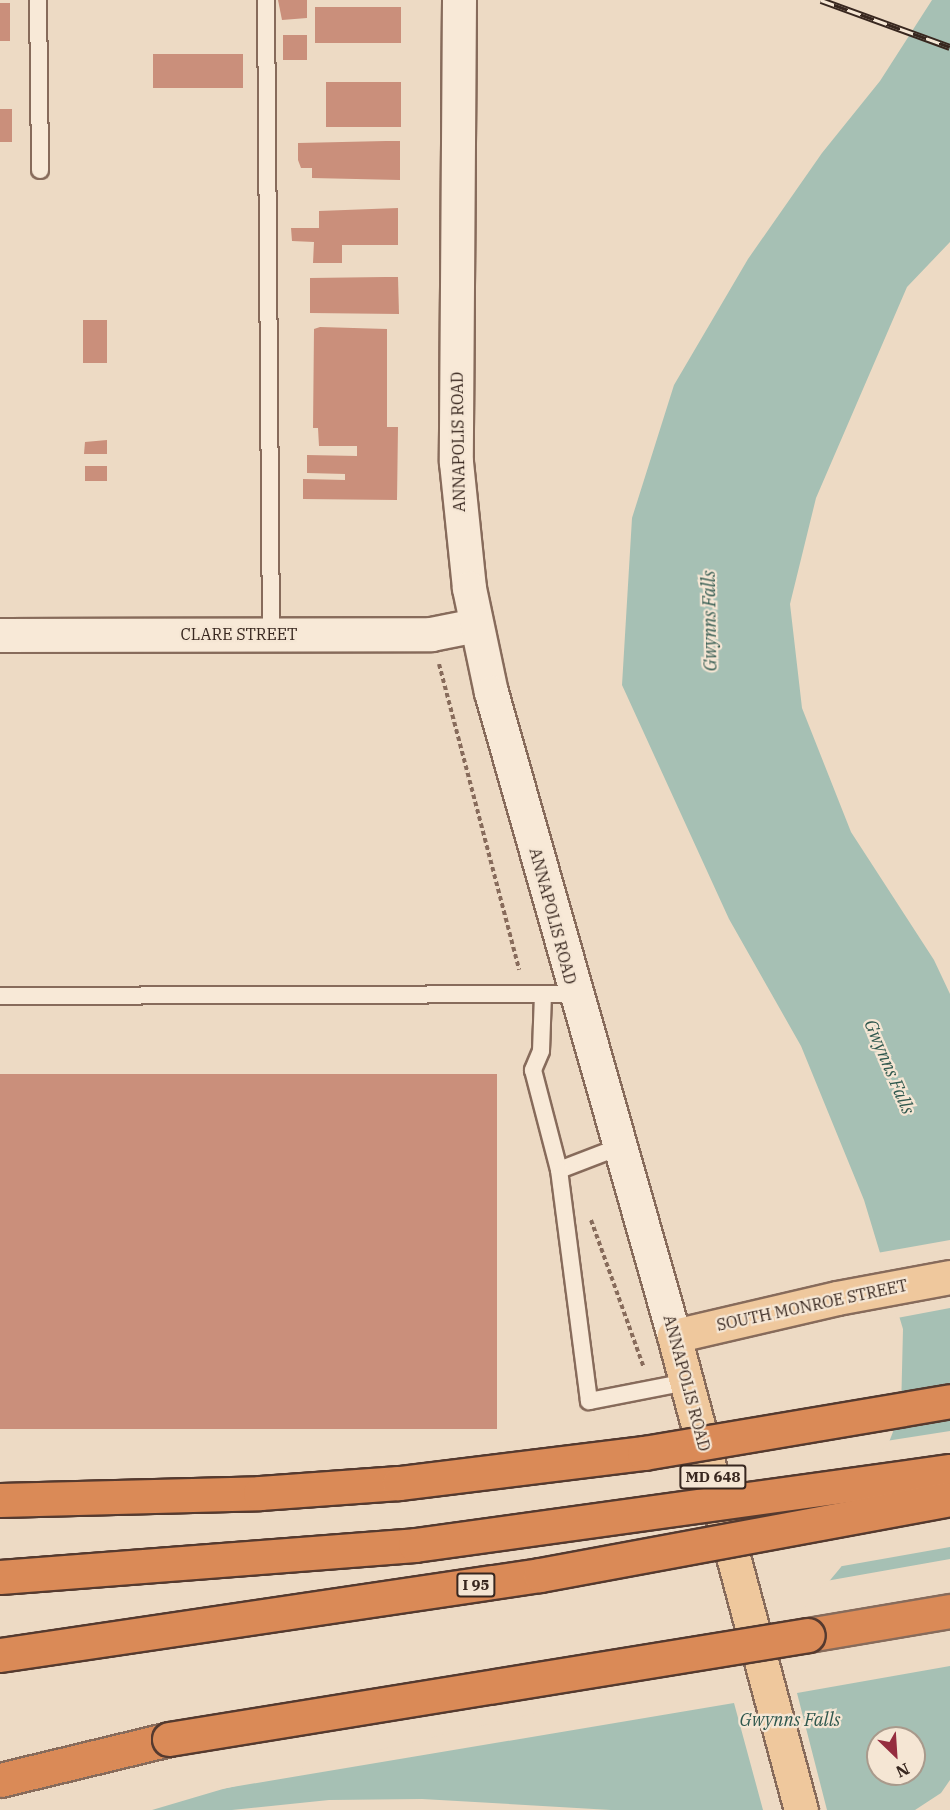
<!DOCTYPE html>
<style>
body{margin:0}
#map{position:relative;width:950px;height:1810px;overflow:hidden;background:#eddac4;font-family:"IBM Plex Serif",serif}
div>[style]{position:absolute}
.water>*{inset:0;background:#a6c0b4}
.pier>*{inset:0;background:#eddac4}
.building>*{inset:0;background:#ca8f7b;transform-origin:0 0}
.path>*{height:4px;margin-top:-2px;transform-origin:0;background:repeating-linear-gradient(90deg,#876b5b 0 4.5px,transparent 0 7.5px)}
.roads{filter:drop-shadow(2px 0 #876b5b) drop-shadow(-2px 0 #876b5b) drop-shadow(0 2px #876b5b) drop-shadow(0 -2px #876b5b)}
.lane>*{height:16px;margin:-8px;padding:0 8px;transform-origin:8px;border-radius:8px;background:#f8e9d7}
.street>*{height:33px;margin:-16.5px;padding:0 16.5px;transform-origin:16.5px;border-radius:16.5px;background:#f8e9d7}
.secondary>*{height:33px;margin:-16.5px;padding:0 16.5px;transform-origin:16.5px;border-radius:16.5px;background:#f8e9d7}
.primary>*{height:33px;margin:-16.5px;padding:0 16.5px;transform-origin:16.5px;border-radius:16.5px;background:#efc89d}
.highway>*{height:33px;margin:-16.5px;padding:0 16.5px;transform-origin:16.5px;border-radius:16.5px;background:#da8a57}
.rail>*{height:7px;margin-top:-3.5px;transform-origin:0;background:repeating-linear-gradient(90deg,#f5e6d4 0 14px,#38271f 0 28px);box-sizing:border-box;border-block:2px solid #38271f}
.bridges{filter:drop-shadow(2px 0 #553a2f) drop-shadow(-2px 0 #553a2f) drop-shadow(0 2px #553a2f) drop-shadow(0 -2px #553a2f)}
.highway-bridge>*{height:33px;margin:-16.5px;padding:0 16.5px;transform-origin:16.5px;border-radius:16.5px;background:#da8a57}
span{translate:-50% -50%;white-space:nowrap;text-align:center;line-height:1.15;-webkit-text-stroke:4.5px #f5e6d4;paint-order:stroke}
.shield-label span{padding:2px 4px;background:#f5e6d4;border:2px solid;border-radius:4px;-webkit-text-stroke-width:0}
.shield-label{font-size:15px;color:#38271f;font-weight:700}
.street-label{font-size:16px;color:#38271f}
.water-label{font-size:18px;color:#2e574d;font-style:italic}
.north{position:absolute;left:866px;top:1726px;width:60px;height:60px;box-sizing:border-box;background:#f5e6d4;border:2px solid #a99a8c;border-radius:50%;rotate:155deg;font-size:16px;font-weight:700;line-height:24px;text-align:center;color:#38271f}
.north::after{content:'';display:block;margin:auto;width:21px;height:27px;background:#952d3f;clip-path:polygon(50% 0,100% 100%,50% 72%,0 100%)}
</style>
<div id="map">
<div class="water">
<i style="clip-path:polygon(evenodd,932px 0,950px 0,950px 242px,907px 287px,816px 498px,790px 604px,802px 708px,851px 832px,934px 960px,950px 994px,950px 1780px,941px 1793px,915px 1810px,152px 1810px,223px 1789px,541px 1715px,797px 1620px,841px 1567px,901px 1411px,903px 1329px,864px 1200px,801px 1046px,729px 919px,622px 685px,632px 518px,674px 385px,748px 259px,822px 153px,880px 81px,932px 0,878px 1738px,914px 1738px,914px 1774px,878px 1774px,878px 1738px)"></i>
</div>
<div class="pier">
<i style="clip-path:polygon(950px 1240px,950px 1308px,897px 1318px,877px 1253px)"></i>
<i style="clip-path:polygon(950px 1431px,950px 1547px,837px 1567px,886px 1441px)"></i>
<i style="clip-path:polygon(950px 1559px,950px 1666px,797px 1693px,827px 1810px,763px 1810px,734px 1703px,197px 1793px,540px 1712px,796px 1618px,826px 1581px)"></i>
<i style="clip-path:polygon(422px 1799px,611px 1810px,232px 1810px,329px 1800px)"></i>
</div>
<div class="building">
<i style="clip-path:polygon(278px 0,307px 0,307px 18px,282px 20px)"></i>
<i style="left:0;top:3px;width:10px;height:38px"></i>
<i style="left:401px;top:7px;width:36px;height:86px;rotate:90deg"></i>
<i style="left:283px;top:35px;width:24px;height:25px"></i>
<i style="left:153px;top:54px;width:90px;height:34px"></i>
<i style="left:326px;top:82px;width:75px;height:45px"></i>
<i style="left:0;top:109px;width:12px;height:33px"></i>
<i style="clip-path:polygon(386px 141px,400px 141px,400px 180px,312px 178px,312px 168px,301px 168px,298px 160px,298px 143px)"></i>
<i style="clip-path:polygon(398px 208px,398px 245px,342px 245px,342px 263px,313px 263px,314px 242px,292px 241px,291px 228px,319px 228px,319px 211px)"></i>
<i style="clip-path:polygon(385px 277px,398px 277px,399px 314px,310px 313px,310px 278px)"></i>
<i style="left:83px;top:320px;width:24px;height:43px"></i>
<i style="clip-path:polygon(320px 327px,387px 329px,387px 427px,398px 427px,397px 500px,303px 499px,303px 479px,345px 480px,345px 474px,307px 473px,307px 455px,357px 456px,357px 446px,319px 446px,318px 428px,313px 428px,314px 329px)"></i>
<i style="clip-path:polygon(107px 440px,107px 454px,84px 454px,85px 442px)"></i>
<i style="left:85px;top:466px;width:22px;height:15px"></i>
<i style="left:497px;top:1074px;width:355px;height:497px;rotate:90deg"></i>
</div>
<div class="path">
<i style="left:439px;top:664px;width:316px;rotate:75.3deg"></i>
<i style="left:591px;top:1220px;width:157px;rotate:70.3deg"></i>
</div>
<div class="roads">
<div class="lane">
<i style="left:38px;top:0;width:170px;rotate:89.3deg"></i>
<i style="left:266px;top:0;width:634px;rotate:89.55deg"></i>
<i style="left:543px;top:994px;width:57px;rotate:92deg"></i>
<i style="left:541px;top:1051px;width:21px;rotate:113deg"></i>
<i style="left:533px;top:1070px;width:103px;rotate:75.4deg"></i>
<i style="left:0;top:996px;width:575px;rotate:-0.2deg"></i>
<i style="left:619px;top:1147px;width:64px;rotate:159deg"></i>
<i style="left:559px;top:1170px;width:233px;rotate:82.6deg"></i>
<i style="left:589px;top:1401px;width:100px;rotate:-11deg"></i>
</div>
<div class="street">
<i style="left:0;top:635px;width:431px;rotate:-0.1deg"></i>
<i style="left:431px;top:634px;width:46px;rotate:-11.3deg"></i>
</div>
<div class="secondary">
<i style="left:459px;top:0;width:462px;rotate:90.4deg"></i>
<i style="left:456px;top:462px;width:127px;rotate:84.1deg"></i>
<i style="left:469px;top:588px;width:106px;rotate:78.1deg"></i>
<i style="left:491px;top:692px;width:669px;rotate:74.14deg"></i>
</div>
<div class="primary">
<i style="left:801px;top:1810px;width:491px;rotate:-105deg"></i>
<i style="left:674px;top:1336px;width:167px;rotate:-13.1deg"></i>
<i style="left:837px;top:1298px;width:115px;rotate:-10.5deg"></i>
</div>
<div class="highway">
<i style="left:808px;top:1635px;width:144px;rotate:-9.6deg"></i>
<i style="left:0;top:1780px;width:174px;rotate:-13.6deg"></i>
</div>
</div>
<div class="rail">
<i style="left:821px;top:0;width:137px;rotate:20deg"></i>
</div>
<div class="bridges">
<div class="highway-bridge">
<i style="left:0;top:1500px;width:260px;rotate:-1.5deg"></i>
<i style="left:260px;top:1493px;width:139px;rotate:-4.1deg"></i>
<i style="left:399px;top:1483px;width:247px;rotate:-7deg"></i>
<i style="left:644px;top:1453px;width:310px;rotate:-9.6deg"></i>
<i style="left:0;top:1577px;width:416px;rotate:-4.4deg"></i>
<i style="left:415px;top:1545px;width:540px;rotate:-7.88deg"></i>
<i style="left:0;top:1655px;width:546px;rotate:-8.43deg"></i>
<i style="left:540px;top:1575px;width:417px;rotate:-10.5deg"></i>
<i style="left:169px;top:1739px;width:647px;rotate:-9.24deg"></i>
</div>
</div>
<div class="shield-label">
<span style="left:713px;top:1477px">MD 648</span>
<span style="left:476px;top:1585px">I 95</span>
</div>
<div class="street-label">
<span style="left:458px;top:442px;rotate:-91deg">ANNAPOLIS ROAD</span>
<span style="left:239px;top:634px">CLARE STREET</span>
<span style="left:553px;top:916px;rotate:75deg">ANNAPOLIS ROAD</span>
<span style="left:812px;top:1305px;rotate:-12deg">SOUTH MONROE STREET</span>
<span style="left:687px;top:1383px;rotate:75deg">ANNAPOLIS ROAD</span>
</div>
<div class="water-label">
<span style="left:710px;top:621px;rotate:-91deg">Gwynns Falls</span>
<span style="left:889px;top:1067px;rotate:67deg">Gwynns Falls</span>
<span style="left:790px;top:1720px">Gwynns Falls</span>
</div>
<div class="north">N</div>
</div>
